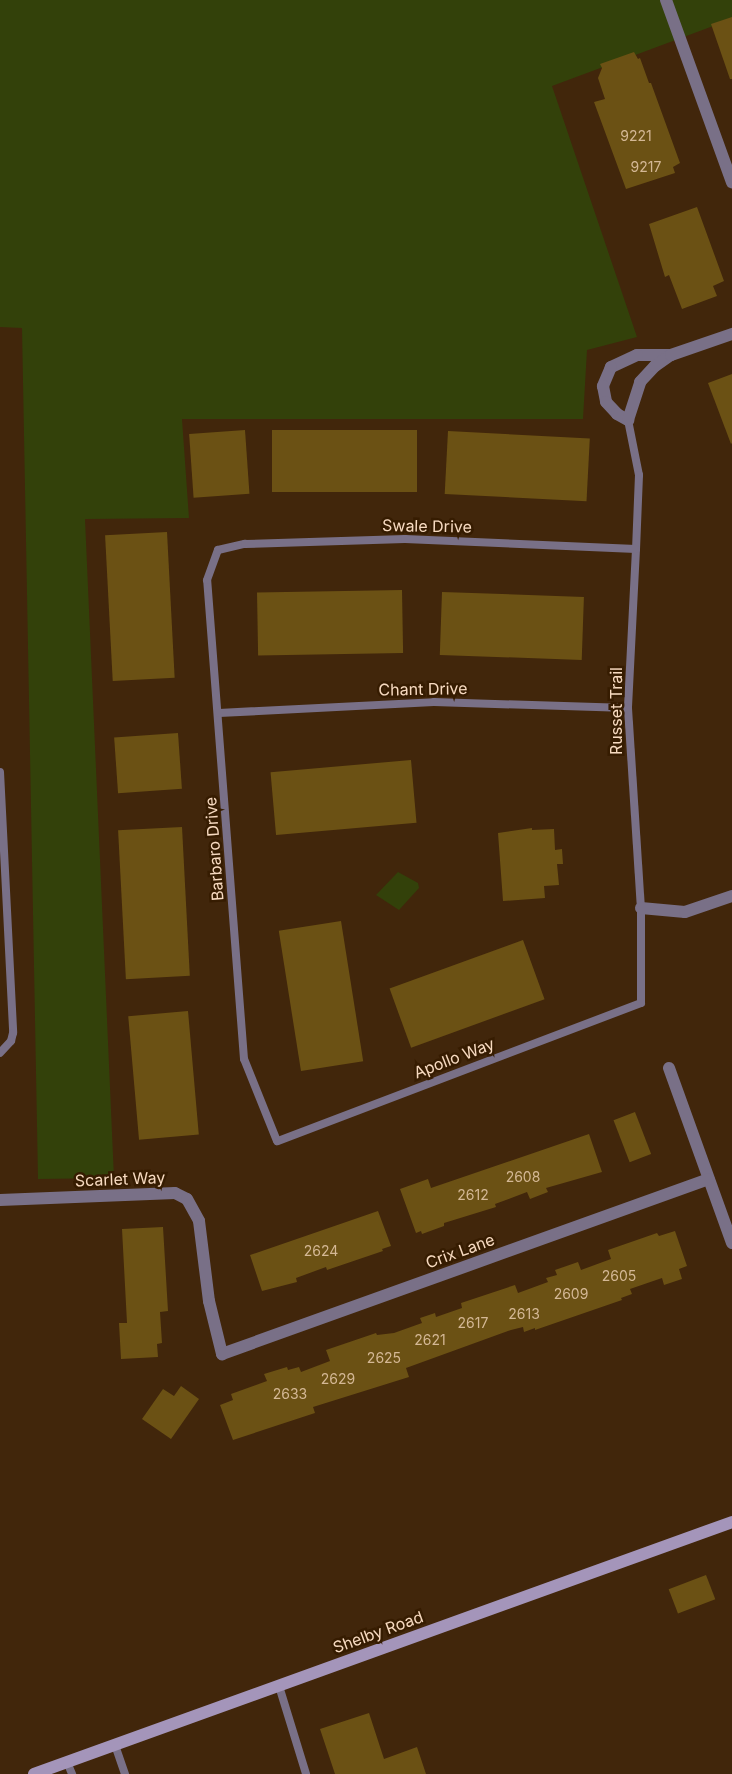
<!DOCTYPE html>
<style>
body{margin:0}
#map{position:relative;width:732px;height:1774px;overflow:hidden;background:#41260b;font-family:Inter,sans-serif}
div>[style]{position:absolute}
.green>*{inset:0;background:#33410a}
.building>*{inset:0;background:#6b5114;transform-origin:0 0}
.lane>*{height:8px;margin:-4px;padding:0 4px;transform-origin:4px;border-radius:4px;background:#797087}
.street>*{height:12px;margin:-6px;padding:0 6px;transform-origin:6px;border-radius:6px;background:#797087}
.secondary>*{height:12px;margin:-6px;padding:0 6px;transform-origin:6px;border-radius:6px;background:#a495ba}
span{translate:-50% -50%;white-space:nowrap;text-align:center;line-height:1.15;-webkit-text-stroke:5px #361c01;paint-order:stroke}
.number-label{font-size:14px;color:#d4b895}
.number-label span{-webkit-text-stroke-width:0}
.street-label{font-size:16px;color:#f7dac0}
</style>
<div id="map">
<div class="green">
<i style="clip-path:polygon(0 0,732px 0,732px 19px,552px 86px,637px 337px,587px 350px,583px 419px,182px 419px,189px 518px,85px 519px,114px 1178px,38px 1179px,22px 328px,0 327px)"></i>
<i style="clip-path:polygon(398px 872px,418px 883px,419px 888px,399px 910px,376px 895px)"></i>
</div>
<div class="building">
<i style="clip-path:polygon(732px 17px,732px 79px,730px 79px,711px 24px)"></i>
<i style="clip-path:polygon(634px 52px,638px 59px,640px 58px,649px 83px,651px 83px,680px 163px,673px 167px,675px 173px,626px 189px,594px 102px,605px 99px,598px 78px,602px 68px,600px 64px)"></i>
<i style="clip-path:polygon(697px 207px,724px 281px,713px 286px,717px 296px,682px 309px,669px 275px,665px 277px,649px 224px)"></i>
<i style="clip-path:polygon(732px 374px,732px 443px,731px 444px,708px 383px)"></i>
<i style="left:245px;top:430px;width:64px;height:56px;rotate:86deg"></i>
<i style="left:272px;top:430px;width:145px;height:62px"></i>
<i style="left:448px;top:431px;width:142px;height:63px;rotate:3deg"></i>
<i style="left:167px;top:532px;width:146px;height:62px;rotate:87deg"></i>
<i style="left:402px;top:590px;width:63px;height:145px;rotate:89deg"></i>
<i style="left:442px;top:592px;width:142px;height:63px;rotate:2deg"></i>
<i style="left:178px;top:733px;width:56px;height:64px;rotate:86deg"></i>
<i style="left:411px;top:760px;width:63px;height:141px;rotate:85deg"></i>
<i style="left:182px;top:827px;width:149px;height:64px;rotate:87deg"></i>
<i style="clip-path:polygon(532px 828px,532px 830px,554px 829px,555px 850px,562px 849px,563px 864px,557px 864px,559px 885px,544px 886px,545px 898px,503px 901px,498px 833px)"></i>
<i style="left:341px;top:921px;width:142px;height:63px;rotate:81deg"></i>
<i style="left:523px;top:940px;width:63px;height:142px;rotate:70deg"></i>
<i style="left:188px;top:1011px;width:124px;height:60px;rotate:85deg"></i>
<i style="left:635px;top:1112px;width:45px;height:23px;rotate:69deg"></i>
<i style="clip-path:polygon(589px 1134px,602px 1172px,546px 1188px,548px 1192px,530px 1199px,527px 1192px,495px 1204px,496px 1207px,444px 1223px,444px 1226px,422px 1234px,421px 1231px,416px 1233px,400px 1189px,428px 1179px,431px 1188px)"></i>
<i style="clip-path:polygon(378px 1211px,391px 1246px,382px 1249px,383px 1251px,327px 1270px,326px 1267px,296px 1278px,297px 1282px,262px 1291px,250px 1255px)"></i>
<i style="clip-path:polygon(163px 1227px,168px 1311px,160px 1312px,162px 1343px,157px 1344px,158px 1357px,121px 1359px,119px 1323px,127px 1323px,122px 1229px)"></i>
<i style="clip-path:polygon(675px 1231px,687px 1266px,679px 1269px,682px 1279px,664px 1285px,662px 1278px,630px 1289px,632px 1294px,621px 1298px,622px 1300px,535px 1330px,535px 1328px,524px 1332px,523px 1327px,511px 1330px,406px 1368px,409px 1377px,313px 1407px,315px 1413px,233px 1440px,220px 1405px,233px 1400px,231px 1394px,267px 1381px,264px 1374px,287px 1367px,288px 1370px,299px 1367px,301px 1372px,330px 1361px,326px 1350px,376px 1333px,377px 1335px,394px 1333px,422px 1323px,420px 1318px,435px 1313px,436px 1317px,462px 1308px,461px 1303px,515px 1285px,518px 1293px,548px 1282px,546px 1278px,557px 1275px,555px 1270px,578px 1262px,581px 1270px,611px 1259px,608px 1250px,657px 1233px,659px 1236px)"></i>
<i style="clip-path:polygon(181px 1386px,199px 1399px,171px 1439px,142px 1419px,163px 1389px,174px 1396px)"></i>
<i style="left:706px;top:1575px;width:26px;height:40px;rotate:69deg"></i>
<i style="clip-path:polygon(369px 1713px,384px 1759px,417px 1747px,426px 1774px,335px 1774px,320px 1729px)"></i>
</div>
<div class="lane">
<i style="left:628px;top:420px;width:56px;rotate:78.7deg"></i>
<i style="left:639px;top:475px;width:74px;rotate:92.3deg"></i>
<i style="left:636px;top:549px;width:159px;rotate:92.9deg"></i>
<i style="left:628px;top:708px;width:200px;rotate:86.3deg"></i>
<i style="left:641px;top:908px;width:95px;rotate:90deg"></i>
<i style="left:641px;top:1003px;width:389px;rotate:159.2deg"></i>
<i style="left:277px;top:1141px;width:88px;rotate:-111.9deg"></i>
<i style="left:244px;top:1059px;width:480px;rotate:-94.4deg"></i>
<i style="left:207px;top:580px;width:32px;rotate:-70deg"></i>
<i style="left:218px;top:550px;width:28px;rotate:-13deg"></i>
<i style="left:245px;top:544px;width:160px;rotate:-1.8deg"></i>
<i style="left:405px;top:539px;width:231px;rotate:2.5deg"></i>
<i style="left:219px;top:713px;width:215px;rotate:-2.9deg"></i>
<i style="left:434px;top:702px;width:194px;rotate:1.8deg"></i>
<i style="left:0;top:772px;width:261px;rotate:87.1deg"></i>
<i style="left:13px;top:1033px;width:8px;rotate:104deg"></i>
<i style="left:11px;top:1041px;width:16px;rotate:133deg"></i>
<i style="left:279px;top:1686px;width:92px;rotate:72.9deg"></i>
<i style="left:115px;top:1745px;width:31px;rotate:71deg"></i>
<i style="left:67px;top:1762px;width:13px;rotate:67deg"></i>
</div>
<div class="street">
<i style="left:666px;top:0;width:194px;rotate:70.1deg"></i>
<i style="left:671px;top:355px;width:34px;rotate:180deg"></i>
<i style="left:637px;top:355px;width:29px;rotate:155deg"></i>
<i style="left:611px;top:367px;width:21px;rotate:113deg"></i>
<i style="left:603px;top:386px;width:16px;rotate:79deg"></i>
<i style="left:606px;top:402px;width:16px;rotate:47deg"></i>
<i style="left:617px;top:414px;width:13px;rotate:29deg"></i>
<i style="left:628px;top:420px;width:40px;rotate:-72deg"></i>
<i style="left:640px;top:382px;width:22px;rotate:-47deg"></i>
<i style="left:655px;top:366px;width:19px;rotate:-35deg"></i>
<i style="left:671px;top:355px;width:65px;rotate:-19deg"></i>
<i style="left:641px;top:908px;width:44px;rotate:5.2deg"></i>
<i style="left:685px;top:912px;width:50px;rotate:-18.8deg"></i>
<i style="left:669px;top:1068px;width:186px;rotate:70.2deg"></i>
<i style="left:0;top:1200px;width:175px;rotate:-2.3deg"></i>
<i style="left:175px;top:1193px;width:13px;rotate:27deg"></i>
<i style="left:187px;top:1199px;width:25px;rotate:61deg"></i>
<i style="left:199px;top:1221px;width:81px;rotate:82.9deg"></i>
<i style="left:209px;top:1301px;width:55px;rotate:76.2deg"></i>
<i style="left:222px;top:1354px;width:517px;rotate:-19.77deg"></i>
</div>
<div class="secondary">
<i style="left:34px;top:1774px;width:742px;rotate:-19.85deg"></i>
</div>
<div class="number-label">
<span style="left:636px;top:136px">9221</span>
<span style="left:646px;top:167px">9217</span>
<span style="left:523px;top:1177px">2608</span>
<span style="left:473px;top:1195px">2612</span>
<span style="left:321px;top:1251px">2624</span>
<span style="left:619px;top:1276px">2605</span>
<span style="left:571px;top:1294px">2609</span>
<span style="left:524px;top:1314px">2613</span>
<span style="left:473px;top:1323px">2617</span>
<span style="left:430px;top:1340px">2621</span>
<span style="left:384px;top:1358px">2625</span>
<span style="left:338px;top:1379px">2629</span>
<span style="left:290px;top:1394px">2633</span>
</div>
<div class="street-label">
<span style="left:427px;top:526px;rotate:1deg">Swale Drive</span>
<span style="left:423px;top:689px;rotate:-1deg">Chant Drive</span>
<span style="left:616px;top:711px;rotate:-90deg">Russet Trail</span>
<span style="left:214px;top:849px;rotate:-94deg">Barbaro Drive</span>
<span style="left:454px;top:1058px;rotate:-21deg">Apollo Way</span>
<span style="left:120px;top:1179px;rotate:-2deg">Scarlet Way</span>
<span style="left:460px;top:1251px;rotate:-20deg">Crix Lane</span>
<span style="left:378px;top:1632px;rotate:-20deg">Shelby Road</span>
</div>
</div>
